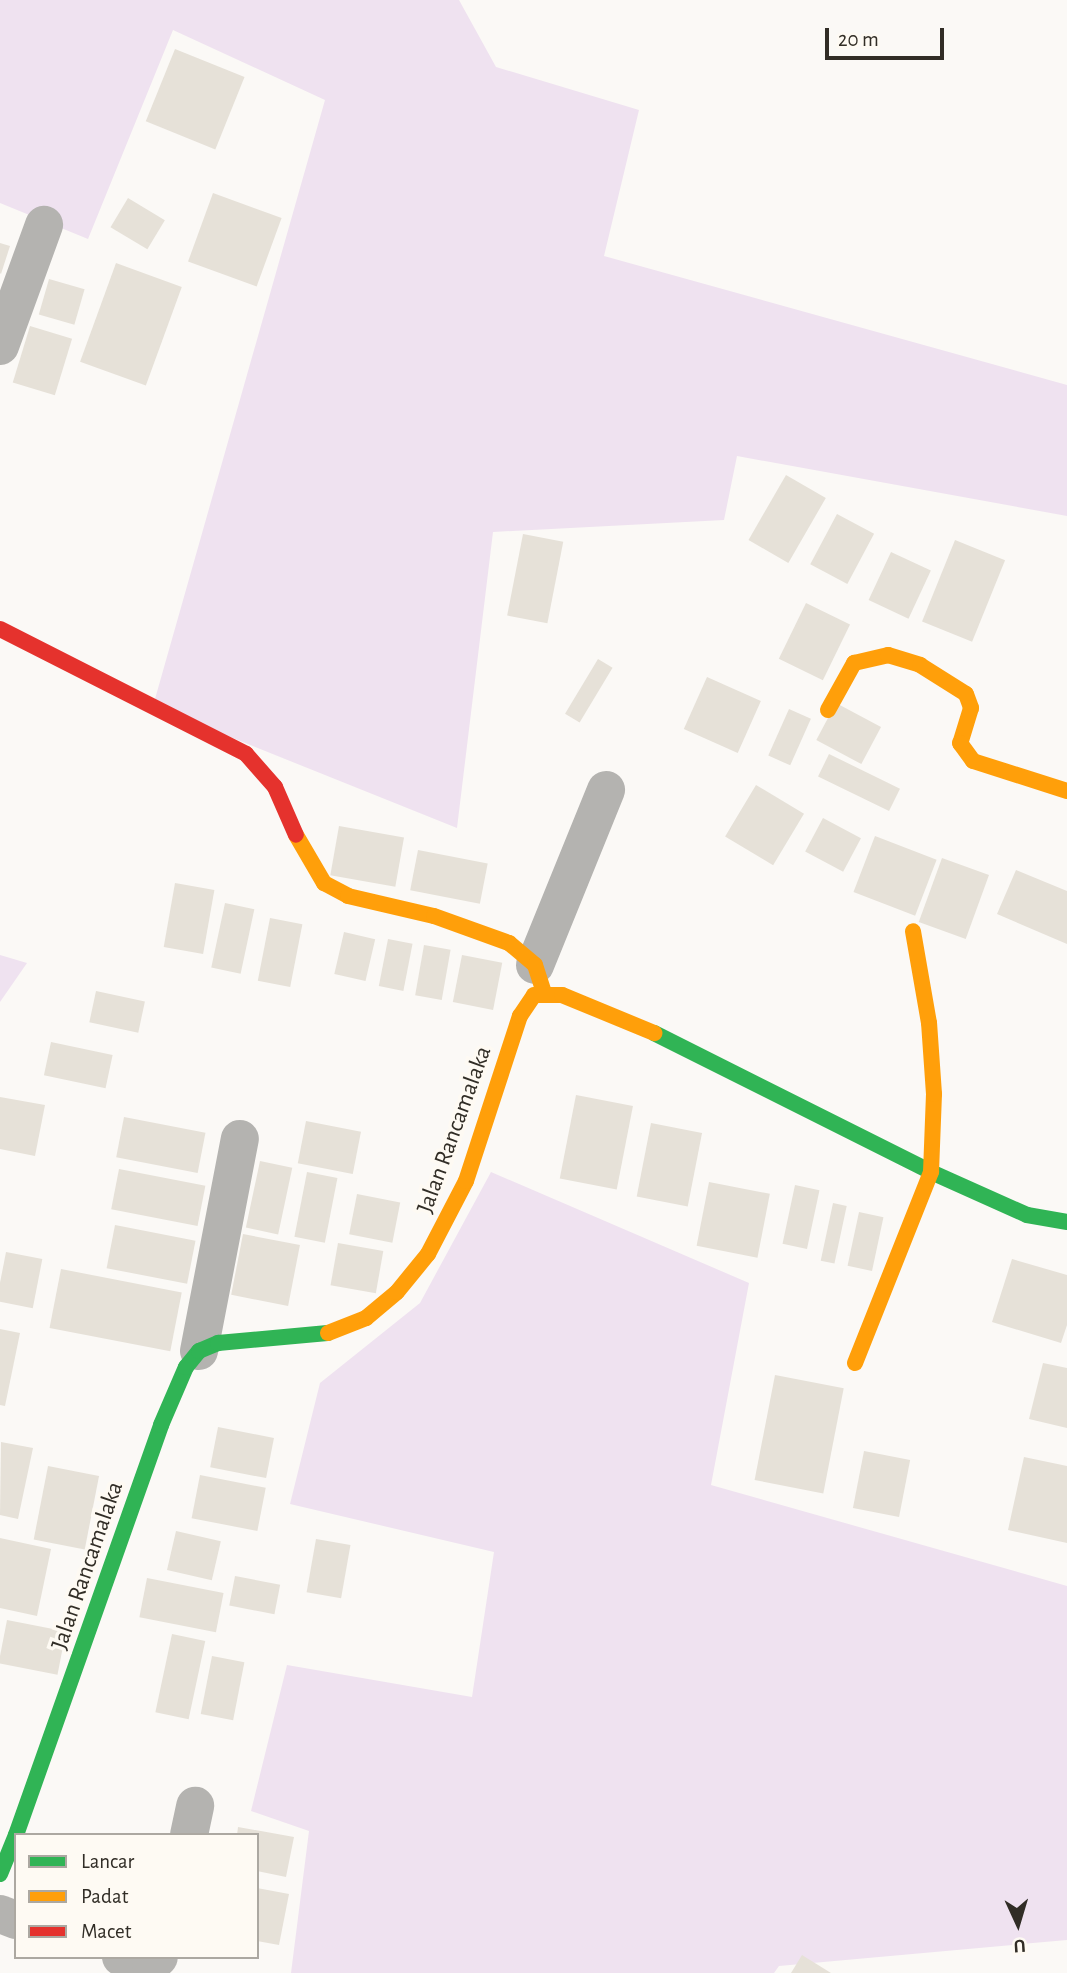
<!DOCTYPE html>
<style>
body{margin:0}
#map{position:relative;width:1067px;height:1973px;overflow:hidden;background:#fbf9f6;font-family:"Alegreya Sans",sans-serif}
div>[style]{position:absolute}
.green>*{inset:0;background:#efe2f0}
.building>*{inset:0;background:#e6e1d8;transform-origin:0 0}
.street>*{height:38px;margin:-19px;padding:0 19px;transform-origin:19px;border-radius:19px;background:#b4b3b0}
.fast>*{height:16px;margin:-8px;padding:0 8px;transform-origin:8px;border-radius:8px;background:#30b455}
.slow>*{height:16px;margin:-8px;padding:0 8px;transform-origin:8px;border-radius:8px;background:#ff9f0a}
.jam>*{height:16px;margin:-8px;padding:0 8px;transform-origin:8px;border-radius:8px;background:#e5322d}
span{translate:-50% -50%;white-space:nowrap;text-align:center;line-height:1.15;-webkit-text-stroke:7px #fefaf3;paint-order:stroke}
.street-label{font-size:24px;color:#312d26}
.legend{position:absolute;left:14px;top:1833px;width:245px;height:126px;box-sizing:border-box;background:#fefaf3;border:2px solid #aca8a1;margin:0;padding:9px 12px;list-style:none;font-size:21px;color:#312d26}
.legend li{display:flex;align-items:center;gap:14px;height:35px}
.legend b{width:35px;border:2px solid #aca8a1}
.north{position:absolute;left:983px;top:1889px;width:70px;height:70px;-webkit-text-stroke:5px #fefaf3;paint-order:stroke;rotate:176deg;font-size:19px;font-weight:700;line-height:28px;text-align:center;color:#312d26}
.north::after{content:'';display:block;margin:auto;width:24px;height:32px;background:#312d26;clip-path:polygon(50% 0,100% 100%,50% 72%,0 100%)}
.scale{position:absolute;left:825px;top:28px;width:119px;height:32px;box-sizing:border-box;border:4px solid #312d26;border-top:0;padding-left:9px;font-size:21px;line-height:24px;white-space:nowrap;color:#312d26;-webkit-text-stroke:5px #fefaf3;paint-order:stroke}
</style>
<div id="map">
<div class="green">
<i style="clip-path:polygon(0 0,459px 0,496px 67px,639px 110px,604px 256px,1067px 385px,1067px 516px,737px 456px,724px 520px,493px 532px,457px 828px,153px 706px,325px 100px,173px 30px,88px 239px,0 203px)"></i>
<i style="clip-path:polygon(0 955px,27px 963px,0 1002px)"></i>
<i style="clip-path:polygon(491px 1172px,749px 1283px,711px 1485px,1067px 1586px,1067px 1940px,779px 1966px,774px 1973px,291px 1973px,309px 1831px,251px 1811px,287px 1665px,472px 1697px,494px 1552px,290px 1504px,320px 1383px,420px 1303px)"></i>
</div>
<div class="building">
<i style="left:175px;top:49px;width:75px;height:78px;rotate:22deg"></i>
<i style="left:213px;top:193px;width:73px;height:73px;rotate:20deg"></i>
<i style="left:128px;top:198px;width:43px;height:34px;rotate:31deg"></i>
<i style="clip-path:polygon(0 243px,10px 246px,1px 274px,0 273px)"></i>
<i style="left:116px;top:263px;width:70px;height:105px;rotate:20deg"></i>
<i style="left:49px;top:279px;width:37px;height:37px;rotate:16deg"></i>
<i style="left:30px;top:326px;width:44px;height:59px;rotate:17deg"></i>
<i style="left:786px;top:475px;width:46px;height:75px;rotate:30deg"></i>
<i style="left:837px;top:514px;width:42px;height:57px;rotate:28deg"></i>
<i style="left:523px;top:534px;width:41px;height:83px;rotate:11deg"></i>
<i style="left:955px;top:540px;width:54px;height:88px;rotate:22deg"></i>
<i style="left:891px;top:552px;width:44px;height:53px;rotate:25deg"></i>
<i style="left:806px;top:603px;width:49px;height:62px;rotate:26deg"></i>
<i style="left:598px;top:659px;width:17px;height:64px;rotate:31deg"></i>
<i style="left:707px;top:677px;width:59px;height:57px;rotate:24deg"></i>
<i style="left:836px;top:703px;width:51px;height:42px;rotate:28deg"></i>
<i style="left:789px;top:709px;width:24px;height:51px;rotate:24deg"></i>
<i style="left:829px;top:754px;width:79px;height:25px;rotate:26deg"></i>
<i style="left:756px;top:785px;width:56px;height:60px;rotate:31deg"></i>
<i style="left:823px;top:818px;width:43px;height:38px;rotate:28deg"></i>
<i style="left:339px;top:826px;width:66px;height:50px;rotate:10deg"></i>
<i style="left:875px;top:836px;width:66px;height:60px;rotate:21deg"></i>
<i style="left:418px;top:850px;width:71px;height:41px;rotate:11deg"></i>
<i style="left:942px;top:858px;width:50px;height:68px;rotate:20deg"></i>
<i style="clip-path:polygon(1016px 870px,1067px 891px,1067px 944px,997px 914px)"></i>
<i style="left:175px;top:883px;width:40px;height:65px;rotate:10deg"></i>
<i style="left:225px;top:903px;width:30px;height:66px;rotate:12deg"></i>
<i style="left:270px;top:918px;width:33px;height:64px;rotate:11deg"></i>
<i style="left:344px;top:932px;width:32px;height:43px;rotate:13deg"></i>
<i style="left:388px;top:939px;width:25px;height:48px;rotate:11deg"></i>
<i style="left:424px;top:945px;width:27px;height:51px;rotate:10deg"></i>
<i style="left:462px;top:955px;width:41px;height:48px;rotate:11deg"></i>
<i style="left:96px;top:991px;width:50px;height:32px;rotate:12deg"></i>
<i style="left:51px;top:1042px;width:63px;height:34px;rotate:12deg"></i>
<i style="left:576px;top:1095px;width:58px;height:85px;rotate:11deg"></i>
<i style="clip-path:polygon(0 1097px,45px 1105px,35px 1156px,0 1149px)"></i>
<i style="left:124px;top:1117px;width:83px;height:41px;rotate:11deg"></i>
<i style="left:306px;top:1121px;width:56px;height:43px;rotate:11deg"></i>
<i style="left:651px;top:1123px;width:52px;height:75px;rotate:11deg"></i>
<i style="left:260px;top:1161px;width:33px;height:68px;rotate:12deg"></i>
<i style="left:119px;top:1169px;width:88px;height:41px;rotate:11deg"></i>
<i style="left:307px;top:1172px;width:31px;height:66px;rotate:11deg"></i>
<i style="left:709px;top:1182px;width:62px;height:65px;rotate:11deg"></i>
<i style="left:795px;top:1185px;width:25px;height:60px;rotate:12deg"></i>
<i style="left:357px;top:1194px;width:44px;height:41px;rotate:11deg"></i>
<i style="left:833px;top:1203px;width:14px;height:59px;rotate:12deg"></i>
<i style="left:859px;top:1212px;width:25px;height:55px;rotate:12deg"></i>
<i style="left:115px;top:1225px;width:82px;height:44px;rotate:11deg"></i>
<i style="left:243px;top:1234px;width:58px;height:62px;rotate:11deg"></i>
<i style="left:338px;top:1243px;width:46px;height:43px;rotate:10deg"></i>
<i style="left:6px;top:1252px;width:37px;height:50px;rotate:11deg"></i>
<i style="clip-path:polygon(1012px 1259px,1067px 1275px,1067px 1325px,1061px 1343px,992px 1322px)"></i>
<i style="left:61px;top:1269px;width:123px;height:60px;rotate:11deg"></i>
<i style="clip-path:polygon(0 1329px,20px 1333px,5px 1406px,0 1405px)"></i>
<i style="clip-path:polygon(1043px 1363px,1067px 1368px,1067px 1428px,1029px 1419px)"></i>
<i style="left:775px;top:1375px;width:70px;height:107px;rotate:11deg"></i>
<i style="left:218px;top:1427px;width:57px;height:41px;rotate:11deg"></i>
<i style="clip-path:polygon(1px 1442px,33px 1448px,18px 1519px,0 1515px)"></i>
<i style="left:864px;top:1451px;width:47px;height:58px;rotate:11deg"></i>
<i style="clip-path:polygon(1024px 1457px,1067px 1466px,1067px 1543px,1008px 1530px)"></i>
<i style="left:48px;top:1466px;width:52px;height:75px;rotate:11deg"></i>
<i style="left:200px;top:1475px;width:67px;height:44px;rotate:11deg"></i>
<i style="left:176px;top:1531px;width:46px;height:40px;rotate:13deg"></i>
<i style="clip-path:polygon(0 1538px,51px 1549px,37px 1616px,0 1608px)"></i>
<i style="left:316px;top:1539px;width:35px;height:54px;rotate:10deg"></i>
<i style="left:235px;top:1576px;width:46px;height:30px;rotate:11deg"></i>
<i style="left:147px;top:1578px;width:78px;height:40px;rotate:11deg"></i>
<i style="left:7px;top:1620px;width:60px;height:44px;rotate:11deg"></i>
<i style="left:172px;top:1634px;width:34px;height:80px;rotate:12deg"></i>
<i style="left:212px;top:1656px;width:33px;height:59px;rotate:11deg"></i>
<i style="clip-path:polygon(238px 1827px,294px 1837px,286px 1877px,257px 1871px,257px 1835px,237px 1835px)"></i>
<i style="clip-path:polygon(257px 1888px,289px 1894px,279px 1945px,257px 1941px)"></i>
<i style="clip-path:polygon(802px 1955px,831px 1973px,791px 1973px)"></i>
</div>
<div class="street">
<i style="left:0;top:346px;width:129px;rotate:-70deg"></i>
<i style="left:535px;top:965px;width:189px;rotate:-67.9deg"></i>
<i style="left:199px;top:1351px;width:216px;rotate:-79.1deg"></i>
<i style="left:189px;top:1835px;width:30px;rotate:-78deg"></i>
<i style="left:0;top:1914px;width:17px;rotate:21deg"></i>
<i style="left:121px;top:1957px;width:31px;rotate:15deg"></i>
<i style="left:151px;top:1965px;width:11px;rotate:-45deg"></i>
</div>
<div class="fast">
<i style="left:654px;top:1033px;width:310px;rotate:26.6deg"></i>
<i style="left:931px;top:1172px;width:105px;rotate:24.1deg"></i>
<i style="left:1027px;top:1215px;width:41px;rotate:9.9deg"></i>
<i style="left:16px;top:1835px;width:435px;rotate:-70.5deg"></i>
<i style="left:161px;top:1425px;width:63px;rotate:-66.7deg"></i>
<i style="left:186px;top:1367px;width:21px;rotate:-51deg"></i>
<i style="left:199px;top:1351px;width:21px;rotate:-23deg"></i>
<i style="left:218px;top:1343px;width:110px;rotate:-5.2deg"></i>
<i style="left:0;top:1874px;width:42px;rotate:-67.7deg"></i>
</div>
<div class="slow">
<i style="left:828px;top:710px;width:54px;rotate:-61deg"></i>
<i style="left:854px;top:663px;width:35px;rotate:-13deg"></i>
<i style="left:888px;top:655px;width:34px;rotate:17deg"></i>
<i style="left:920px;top:665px;width:54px;rotate:32.2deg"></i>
<i style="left:966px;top:694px;width:15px;rotate:70deg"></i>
<i style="left:971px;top:708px;width:37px;rotate:107deg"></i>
<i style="left:960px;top:743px;width:22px;rotate:54deg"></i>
<i style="left:973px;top:761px;width:99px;rotate:17.7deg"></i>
<i style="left:296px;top:835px;width:56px;rotate:59.7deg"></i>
<i style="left:324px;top:883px;width:27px;rotate:28deg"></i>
<i style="left:348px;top:896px;width:88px;rotate:13.1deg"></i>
<i style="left:434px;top:916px;width:80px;rotate:19.8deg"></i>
<i style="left:509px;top:943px;width:34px;rotate:40deg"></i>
<i style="left:535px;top:965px;width:28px;rotate:72deg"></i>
<i style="left:328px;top:1333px;width:41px;rotate:-21.5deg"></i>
<i style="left:366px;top:1318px;width:40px;rotate:-40deg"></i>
<i style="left:397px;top:1292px;width:49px;rotate:-50.8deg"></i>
<i style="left:428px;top:1254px;width:82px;rotate:-62.5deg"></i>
<i style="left:466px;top:1181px;width:174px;rotate:-71.9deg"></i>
<i style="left:520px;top:1016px;width:25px;rotate:-56deg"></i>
<i style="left:534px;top:995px;width:28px"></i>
<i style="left:562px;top:995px;width:100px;rotate:22.4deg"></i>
<i style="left:855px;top:1363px;width:206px;rotate:-68.3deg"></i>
<i style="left:931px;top:1172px;width:78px;rotate:-87.8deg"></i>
<i style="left:934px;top:1094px;width:71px;rotate:-94deg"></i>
<i style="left:929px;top:1023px;width:93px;rotate:-99.9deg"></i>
</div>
<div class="jam">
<i style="left:0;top:629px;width:276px;rotate:26.9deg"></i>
<i style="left:246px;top:754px;width:44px;rotate:48.7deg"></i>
<i style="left:275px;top:787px;width:52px;rotate:66.4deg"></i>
</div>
<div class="street-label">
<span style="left:455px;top:1130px;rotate:-70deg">Jalan Rancamalaka</span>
<span style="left:88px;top:1566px;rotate:-71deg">Jalan Rancamalaka</span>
</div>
<ul class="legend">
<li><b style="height:9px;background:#30b455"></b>Lancar</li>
<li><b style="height:9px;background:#ff9f0a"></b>Padat</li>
<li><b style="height:9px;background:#e5322d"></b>Macet</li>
</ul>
<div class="north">U</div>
<div class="scale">20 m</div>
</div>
